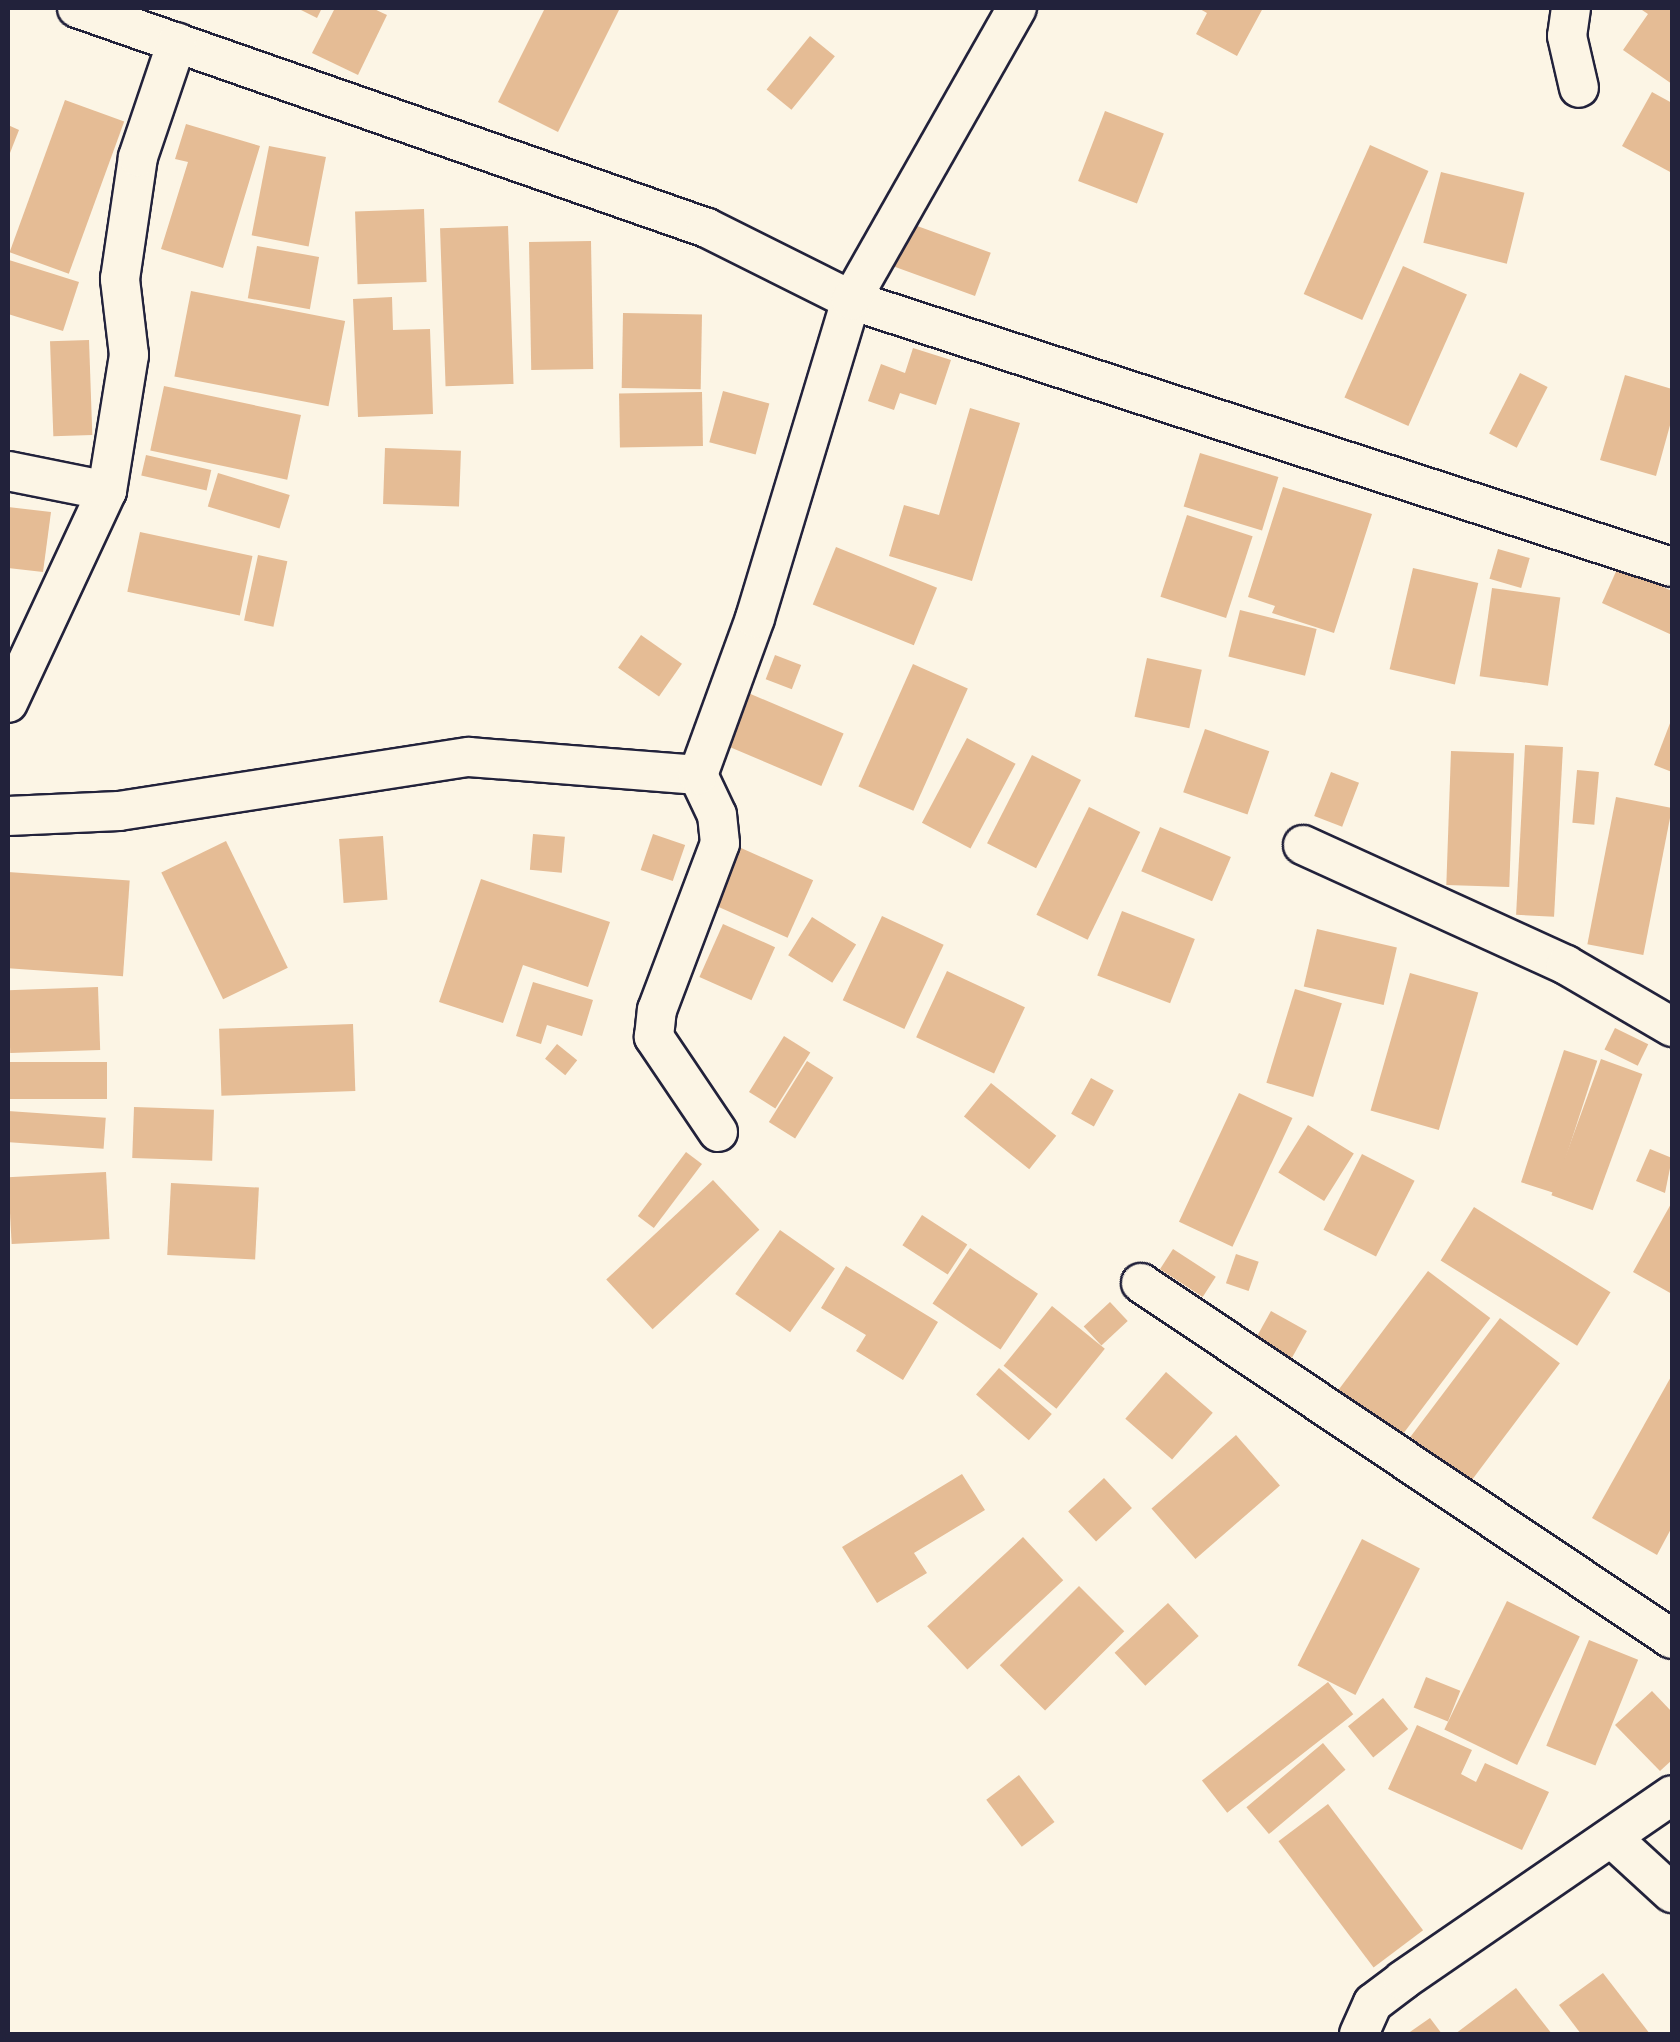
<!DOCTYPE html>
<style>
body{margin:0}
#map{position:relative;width:1680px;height:2042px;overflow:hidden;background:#fcf5e5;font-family:Delius,sans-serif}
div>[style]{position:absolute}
.building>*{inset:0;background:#e5bc95;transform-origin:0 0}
.roads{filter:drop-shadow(2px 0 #22223b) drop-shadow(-2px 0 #22223b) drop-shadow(0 2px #22223b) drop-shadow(0 -2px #22223b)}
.minor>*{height:38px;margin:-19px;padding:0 19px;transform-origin:19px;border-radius:19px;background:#fcf5e5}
span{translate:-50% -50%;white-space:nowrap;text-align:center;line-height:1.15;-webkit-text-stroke:8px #fcf5e5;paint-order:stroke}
.frame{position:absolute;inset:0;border:10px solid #22223b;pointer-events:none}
</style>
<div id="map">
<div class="building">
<i style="clip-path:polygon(297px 8px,322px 8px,317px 18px)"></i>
<i style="clip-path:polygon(335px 8px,372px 8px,387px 15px,358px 75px,312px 53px)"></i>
<i style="clip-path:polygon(545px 8px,620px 8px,558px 132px,498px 102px)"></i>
<i style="clip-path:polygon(1198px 8px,1263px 8px,1237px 56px,1196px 34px,1207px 13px)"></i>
<i style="clip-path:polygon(1639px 8px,1672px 8px,1672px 84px,1623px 50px,1648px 14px)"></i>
<i style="left:810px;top:36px;width:32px;height:69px;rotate:39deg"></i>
<i style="clip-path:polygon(1652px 92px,1672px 103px,1672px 173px,1622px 146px)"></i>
<i style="left:65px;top:100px;width:63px;height:162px;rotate:20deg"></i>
<i style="left:1105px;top:111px;width:63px;height:75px;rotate:21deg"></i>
<i style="clip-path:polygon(186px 124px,260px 146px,223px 268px,161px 249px,188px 162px,175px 159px)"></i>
<i style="clip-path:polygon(8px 125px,19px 130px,8px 158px)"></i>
<i style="left:1370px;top:145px;width:64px;height:163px;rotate:24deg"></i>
<i style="left:269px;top:146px;width:58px;height:91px;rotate:11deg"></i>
<i style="left:1441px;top:172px;width:86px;height:73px;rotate:14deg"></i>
<i style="left:424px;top:209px;width:73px;height:69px;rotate:88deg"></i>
<i style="left:909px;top:223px;width:87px;height:46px;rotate:20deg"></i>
<i style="left:508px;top:226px;width:158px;height:68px;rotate:88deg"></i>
<i style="left:591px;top:241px;width:128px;height:62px;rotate:89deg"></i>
<i style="left:257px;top:246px;width:63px;height:53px;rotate:10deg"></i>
<i style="clip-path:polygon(9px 260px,79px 282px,63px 331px,8px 314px)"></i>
<i style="left:1403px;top:266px;width:70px;height:144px;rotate:24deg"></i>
<i style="left:191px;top:291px;width:157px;height:87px;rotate:11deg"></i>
<i style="clip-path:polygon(392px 297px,393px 330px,430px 329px,433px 414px,358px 417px,353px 299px)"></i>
<i style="left:623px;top:313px;width:79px;height:75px;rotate:1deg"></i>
<i style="left:89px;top:340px;width:95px;height:39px;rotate:88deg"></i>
<i style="clip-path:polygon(913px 348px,951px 360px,936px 405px,900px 393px,894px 410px,868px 401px,881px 364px,905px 373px)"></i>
<i style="left:1520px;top:373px;width:31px;height:68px;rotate:27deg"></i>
<i style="clip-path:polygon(1625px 375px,1672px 389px,1672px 418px,1656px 476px,1600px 460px)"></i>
<i style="left:164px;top:386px;width:140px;height:66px;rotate:12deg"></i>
<i style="left:723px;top:391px;width:48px;height:53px;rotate:15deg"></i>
<i style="left:702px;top:392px;width:54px;height:83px;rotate:89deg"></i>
<i style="clip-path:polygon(970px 408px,1020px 423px,972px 581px,889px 556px,904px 505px,939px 515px)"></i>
<i style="left:385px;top:448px;width:76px;height:56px;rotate:2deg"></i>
<i style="left:1200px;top:453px;width:82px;height:56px;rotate:17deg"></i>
<i style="left:146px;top:455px;width:67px;height:21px;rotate:13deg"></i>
<i style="left:218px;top:473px;width:75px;height:35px;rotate:17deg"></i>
<i style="clip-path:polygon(1283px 487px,1372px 514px,1334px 633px,1272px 613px,1275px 606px,1248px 597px)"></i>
<i style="clip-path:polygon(8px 507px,51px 512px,43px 572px,8px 568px)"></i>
<i style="left:1187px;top:515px;width:69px;height:86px;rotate:18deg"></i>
<i style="left:140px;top:532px;width:115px;height:61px;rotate:12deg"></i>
<i style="left:836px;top:547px;width:109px;height:62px;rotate:22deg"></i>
<i style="left:1498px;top:549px;width:33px;height:31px;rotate:16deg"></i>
<i style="left:258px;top:555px;width:30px;height:67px;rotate:12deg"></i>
<i style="clip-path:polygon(1618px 567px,1672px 591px,1672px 635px,1602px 603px)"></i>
<i style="left:1413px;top:568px;width:67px;height:104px;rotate:13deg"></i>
<i style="left:1492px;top:588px;width:69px;height:89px;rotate:8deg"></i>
<i style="left:1240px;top:610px;width:79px;height:48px;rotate:14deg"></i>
<i style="left:641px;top:635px;width:50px;height:40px;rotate:35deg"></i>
<i style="left:775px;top:655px;width:28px;height:26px;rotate:21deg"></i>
<i style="left:1147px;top:658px;width:56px;height:60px;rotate:12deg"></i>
<i style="left:913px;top:664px;width:60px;height:134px;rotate:24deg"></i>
<i style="left:746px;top:692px;width:106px;height:57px;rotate:23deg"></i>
<i style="clip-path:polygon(1672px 718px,1672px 772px,1654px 765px)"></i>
<i style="left:1205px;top:729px;width:68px;height:67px;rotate:19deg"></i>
<i style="left:967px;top:738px;width:55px;height:96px;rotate:28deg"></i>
<i style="left:1525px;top:745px;width:38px;height:170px;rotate:3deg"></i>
<i style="left:1451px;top:751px;width:63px;height:134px;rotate:2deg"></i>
<i style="left:1032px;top:755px;width:55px;height:99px;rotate:27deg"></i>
<i style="left:1577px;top:770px;width:22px;height:53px;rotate:5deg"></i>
<i style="left:1331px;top:772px;width:30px;height:47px;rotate:21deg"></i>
<i style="left:1616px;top:797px;width:57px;height:150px;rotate:11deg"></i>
<i style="left:1089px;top:807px;width:57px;height:120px;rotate:26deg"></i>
<i style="left:1160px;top:827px;width:77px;height:48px;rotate:23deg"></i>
<i style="left:533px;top:834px;width:32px;height:36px;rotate:5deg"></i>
<i style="left:653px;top:834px;width:34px;height:38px;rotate:19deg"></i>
<i style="left:383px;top:836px;width:64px;height:44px;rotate:86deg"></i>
<i style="left:226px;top:841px;width:141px;height:72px;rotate:64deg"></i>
<i style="left:741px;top:848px;width:79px;height:63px;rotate:24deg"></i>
<i style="left:8px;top:872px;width:122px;height:96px;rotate:4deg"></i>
<i style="clip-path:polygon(481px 879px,610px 922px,588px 987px,523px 965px,503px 1023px,439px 1002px)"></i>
<i style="left:1122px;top:911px;width:78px;height:69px;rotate:21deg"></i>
<i style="left:882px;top:916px;width:68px;height:93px;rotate:25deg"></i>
<i style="left:812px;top:917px;width:52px;height:45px;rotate:32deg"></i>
<i style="left:723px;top:924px;width:57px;height:58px;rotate:24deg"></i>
<i style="left:1317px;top:929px;width:82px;height:59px;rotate:13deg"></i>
<i style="left:947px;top:971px;width:86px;height:73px;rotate:25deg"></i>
<i style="left:1410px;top:973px;width:71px;height:143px;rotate:16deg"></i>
<i style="clip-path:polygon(533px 982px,593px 1000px,582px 1036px,547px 1025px,541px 1044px,516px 1036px)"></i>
<i style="left:98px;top:987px;width:63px;height:90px;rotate:88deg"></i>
<i style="left:1295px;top:989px;width:49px;height:98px;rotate:17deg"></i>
<i style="left:353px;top:1024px;width:67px;height:134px;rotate:88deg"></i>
<i style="left:1615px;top:1028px;width:37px;height:24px;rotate:26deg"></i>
<i style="left:784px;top:1036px;width:31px;height:66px;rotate:32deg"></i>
<i style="left:557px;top:1044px;width:26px;height:19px;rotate:39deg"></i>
<i style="left:1564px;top:1050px;width:35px;height:139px;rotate:18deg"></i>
<i style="left:1601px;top:1059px;width:44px;height:145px;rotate:20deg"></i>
<i style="left:807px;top:1061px;width:31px;height:72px;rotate:32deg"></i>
<i style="left:107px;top:1062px;width:37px;height:99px;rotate:90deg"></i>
<i style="left:1091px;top:1078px;width:26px;height:41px;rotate:29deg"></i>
<i style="left:991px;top:1083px;width:84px;height:43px;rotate:39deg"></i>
<i style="left:1239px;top:1093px;width:59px;height:142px;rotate:25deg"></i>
<i style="left:134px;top:1107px;width:80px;height:51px;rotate:2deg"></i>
<i style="left:8px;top:1111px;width:98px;height:31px;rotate:4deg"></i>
<i style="left:1308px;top:1125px;width:54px;height:56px;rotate:32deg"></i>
<i style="clip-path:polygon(1650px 1149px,1672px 1158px,1665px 1193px,1636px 1181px)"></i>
<i style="left:686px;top:1152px;width:20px;height:80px;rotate:37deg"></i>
<i style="left:1362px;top:1154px;width:59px;height:85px;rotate:27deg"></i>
<i style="left:106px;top:1172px;width:67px;height:98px;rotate:87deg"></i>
<i style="left:713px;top:1180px;width:68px;height:146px;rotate:47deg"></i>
<i style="left:171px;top:1183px;width:88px;height:72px;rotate:3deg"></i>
<i style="clip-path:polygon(1672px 1202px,1672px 1294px,1633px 1272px)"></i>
<i style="left:1474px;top:1207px;width:161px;height:63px;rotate:32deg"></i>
<i style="left:922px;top:1215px;width:54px;height:36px;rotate:33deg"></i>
<i style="left:780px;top:1230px;width:67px;height:78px;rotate:35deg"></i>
<i style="left:970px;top:1248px;width:82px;height:67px;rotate:34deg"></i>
<i style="left:1173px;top:1249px;width:51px;height:24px;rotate:33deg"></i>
<i style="left:1236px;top:1254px;width:24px;height:31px;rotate:19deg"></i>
<i style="clip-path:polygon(846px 1266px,938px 1322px,903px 1380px,856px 1351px,866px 1335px,821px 1308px)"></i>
<i style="left:1428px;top:1271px;width:78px;height:153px;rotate:37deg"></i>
<i style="left:1110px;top:1302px;width:26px;height:36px;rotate:47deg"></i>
<i style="left:1052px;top:1306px;width:68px;height:77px;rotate:39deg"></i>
<i style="left:1271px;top:1311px;width:41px;height:31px;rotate:29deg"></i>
<i style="left:1500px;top:1318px;width:75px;height:149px;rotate:37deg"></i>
<i style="left:999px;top:1368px;width:70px;height:35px;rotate:41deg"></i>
<i style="left:1166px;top:1372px;width:62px;height:62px;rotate:41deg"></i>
<i style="clip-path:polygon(1672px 1375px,1672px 1527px,1657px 1555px,1592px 1518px)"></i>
<i style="left:1236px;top:1435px;width:67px;height:112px;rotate:49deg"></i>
<i style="clip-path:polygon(962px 1474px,985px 1510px,914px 1553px,927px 1573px,877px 1603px,842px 1547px)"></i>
<i style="left:1104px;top:1478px;width:41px;height:49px;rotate:47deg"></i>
<i style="left:1023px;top:1537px;width:59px;height:131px;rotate:47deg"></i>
<i style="left:1362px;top:1539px;width:65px;height:142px;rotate:27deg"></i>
<i style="left:1079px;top:1586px;width:64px;height:112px;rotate:45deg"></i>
<i style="left:1507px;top:1601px;width:81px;height:143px;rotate:26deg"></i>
<i style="left:1168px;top:1603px;width:45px;height:73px;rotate:47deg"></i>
<i style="left:1589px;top:1640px;width:53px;height:114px;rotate:22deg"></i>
<i style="left:1426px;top:1677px;width:37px;height:33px;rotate:22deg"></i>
<i style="left:1328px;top:1682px;width:41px;height:160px;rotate:52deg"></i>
<i style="clip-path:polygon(1652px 1691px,1672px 1712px,1672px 1760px,1660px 1771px,1615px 1725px)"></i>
<i style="left:1383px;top:1698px;width:40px;height:45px;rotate:51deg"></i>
<i style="clip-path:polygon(1417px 1725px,1472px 1750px,1461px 1774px,1476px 1782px,1485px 1763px,1549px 1792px,1522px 1850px,1388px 1789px)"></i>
<i style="left:1323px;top:1743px;width:35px;height:100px;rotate:50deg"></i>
<i style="left:1019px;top:1775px;width:59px;height:41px;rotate:53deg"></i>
<i style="left:1328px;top:1804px;width:158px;height:62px;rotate:53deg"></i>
<i style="clip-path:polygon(1603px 1973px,1650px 2034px,1581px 2034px,1559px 2005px)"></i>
<i style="clip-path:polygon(1516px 1988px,1552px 2034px,1455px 2034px)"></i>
<i style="clip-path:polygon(1430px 2018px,1442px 2034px,1407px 2034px)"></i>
</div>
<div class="roads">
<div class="minor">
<i style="left:77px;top:8px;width:667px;rotate:19.25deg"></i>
<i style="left:707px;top:228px;width:161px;rotate:26.6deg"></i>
<i style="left:851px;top:300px;width:863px;rotate:18.02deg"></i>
<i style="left:1571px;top:8px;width:28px;rotate:98deg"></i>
<i style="left:1567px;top:36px;width:53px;rotate:77deg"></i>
<i style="left:8px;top:471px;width:101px;rotate:11.4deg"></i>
<i style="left:8px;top:703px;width:234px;rotate:-65deg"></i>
<i style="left:107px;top:491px;width:138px;rotate:-80.8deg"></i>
<i style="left:129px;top:355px;width:77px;rotate:-96.8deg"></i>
<i style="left:120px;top:279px;width:123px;rotate:-81.6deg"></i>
<i style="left:138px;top:157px;width:121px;rotate:-71.3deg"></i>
<i style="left:8px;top:816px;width:111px;rotate:-2.6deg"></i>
<i style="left:119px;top:811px;width:354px;rotate:-8.8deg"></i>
<i style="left:469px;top:757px;width:230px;rotate:4.5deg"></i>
<i style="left:1303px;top:845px;width:289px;rotate:24.5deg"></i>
<i style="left:1566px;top:965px;width:123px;rotate:30.3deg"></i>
<i style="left:718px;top:1132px;width:115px;rotate:-124deg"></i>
<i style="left:654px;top:1037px;width:27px;rotate:-84deg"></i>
<i style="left:657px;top:1010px;width:178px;rotate:-69.3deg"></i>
<i style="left:720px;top:843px;width:28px;rotate:-96deg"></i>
<i style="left:717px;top:815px;width:44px;rotate:-115.4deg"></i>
<i style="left:698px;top:775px;width:167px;rotate:-70deg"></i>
<i style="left:755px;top:618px;width:332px;rotate:-73.2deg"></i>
<i style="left:851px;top:300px;width:336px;rotate:-60.4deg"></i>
<i style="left:1141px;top:1283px;width:639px;rotate:33.84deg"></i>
<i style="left:1613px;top:1839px;width:80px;rotate:42.5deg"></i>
<i style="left:1359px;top:2034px;width:34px;rotate:-66deg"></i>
<i style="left:1373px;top:2003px;width:38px;rotate:-37deg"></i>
<i style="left:1403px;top:1980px;width:326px;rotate:-34.5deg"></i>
</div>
</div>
<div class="frame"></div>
</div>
